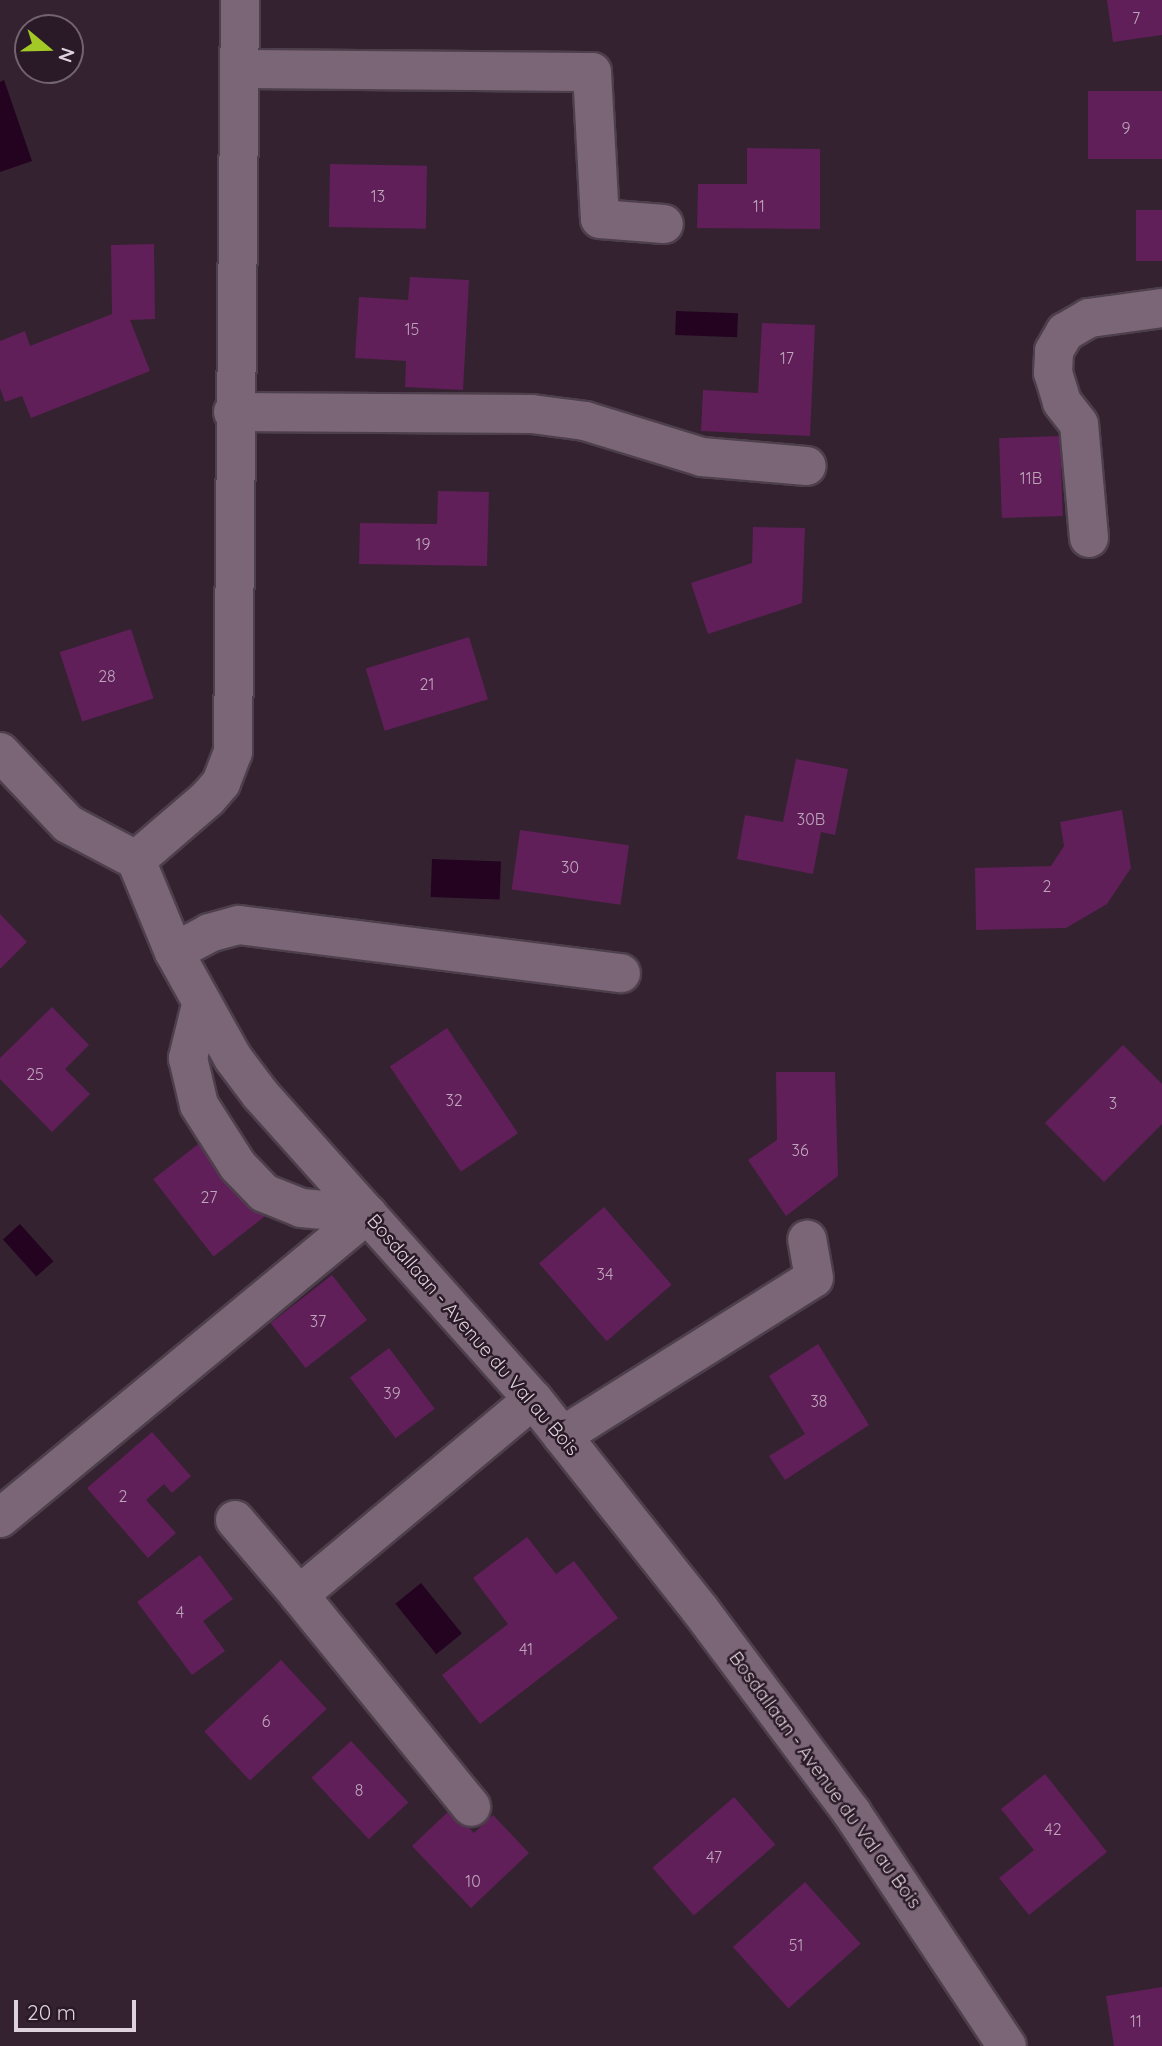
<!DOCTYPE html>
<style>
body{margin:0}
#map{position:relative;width:1162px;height:2046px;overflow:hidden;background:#342231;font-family:Quicksand,sans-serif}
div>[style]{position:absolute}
.water>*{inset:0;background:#240321;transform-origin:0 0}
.building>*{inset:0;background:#601f58;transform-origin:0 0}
.roads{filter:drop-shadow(2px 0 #4e3f4c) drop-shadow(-2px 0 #4e3f4c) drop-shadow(0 2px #4e3f4c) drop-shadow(0 -2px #4e3f4c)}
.minor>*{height:38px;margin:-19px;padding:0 19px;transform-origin:19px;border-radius:19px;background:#7b6677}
span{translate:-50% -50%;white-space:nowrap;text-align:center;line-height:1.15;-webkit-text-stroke:5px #2a1927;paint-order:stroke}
.number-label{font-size:16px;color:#bea5bb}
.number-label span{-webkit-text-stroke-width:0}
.street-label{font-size:19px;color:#ded2dc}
.north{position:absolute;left:14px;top:14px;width:70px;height:70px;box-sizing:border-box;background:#2a1927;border:2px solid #72636f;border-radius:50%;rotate:109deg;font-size:19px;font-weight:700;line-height:28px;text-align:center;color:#ded2dc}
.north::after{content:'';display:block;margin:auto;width:24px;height:32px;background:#a3c926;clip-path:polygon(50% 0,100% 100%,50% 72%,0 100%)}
.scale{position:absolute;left:14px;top:2000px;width:122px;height:32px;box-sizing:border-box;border:4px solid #ded2dc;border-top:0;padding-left:9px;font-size:21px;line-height:24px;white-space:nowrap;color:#ded2dc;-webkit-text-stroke:5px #2a1927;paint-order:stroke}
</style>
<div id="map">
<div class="water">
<i style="clip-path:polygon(4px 80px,32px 161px,0 172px,0 82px)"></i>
<i style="left:676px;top:311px;width:62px;height:24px;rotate:2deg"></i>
<i style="left:432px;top:859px;width:69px;height:38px;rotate:2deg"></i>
<i style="left:20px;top:1224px;width:50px;height:23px;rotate:48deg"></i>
<i style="left:421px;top:1583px;width:65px;height:33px;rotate:51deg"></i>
</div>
<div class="building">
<i style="clip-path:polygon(1107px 0,1162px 0,1162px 35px,1113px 42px)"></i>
<i style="left:1162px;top:91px;width:68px;height:74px;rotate:90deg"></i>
<i style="clip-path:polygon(747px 148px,820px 149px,820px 229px,697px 228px,698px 184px,747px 184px)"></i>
<i style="left:330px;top:164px;width:97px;height:63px;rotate:1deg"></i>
<i style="left:1162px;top:210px;width:51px;height:26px;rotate:90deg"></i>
<i style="clip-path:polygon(154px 244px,155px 319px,130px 320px,150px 371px,31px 418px,22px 396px,5px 402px,0 388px,0 341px,25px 331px,30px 346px,112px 314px,111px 245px)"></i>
<i style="clip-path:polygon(410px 277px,469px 280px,463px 390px,405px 387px,406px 361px,355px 358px,359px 297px,408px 300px)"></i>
<i style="clip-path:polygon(762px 323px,815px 325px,810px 436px,701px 431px,703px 390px,758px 393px)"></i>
<i style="left:1060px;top:436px;width:80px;height:61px;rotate:88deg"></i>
<i style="clip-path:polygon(438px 491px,489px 492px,487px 566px,359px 564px,360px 523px,437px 524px)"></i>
<i style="clip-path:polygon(753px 527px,805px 528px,802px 603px,708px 634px,691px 583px,752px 563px)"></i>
<i style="left:131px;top:629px;width:73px;height:75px;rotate:72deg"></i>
<i style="left:469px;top:637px;width:65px;height:108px;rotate:73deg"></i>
<i style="clip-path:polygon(796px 759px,848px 769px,835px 835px,821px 832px,813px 874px,737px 859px,745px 815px,783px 822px)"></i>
<i style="clip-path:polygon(1122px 810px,1131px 868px,1107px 904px,1066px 928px,976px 930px,975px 868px,1051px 866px,1064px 846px,1060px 822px)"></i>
<i style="left:520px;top:830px;width:110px;height:60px;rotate:8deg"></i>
<i style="clip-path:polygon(0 914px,27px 942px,0 969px)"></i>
<i style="clip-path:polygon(52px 1007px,89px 1045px,65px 1069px,90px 1094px,52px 1132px,0 1079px,0 1058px)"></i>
<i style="left:447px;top:1028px;width:127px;height:69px;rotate:56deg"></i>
<i style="clip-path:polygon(1123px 1045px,1162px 1084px,1162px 1124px,1104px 1182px,1045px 1123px)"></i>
<i style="clip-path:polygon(776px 1072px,835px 1072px,838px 1176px,786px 1216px,748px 1160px,777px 1140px)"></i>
<i style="left:206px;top:1138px;width:98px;height:67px;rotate:52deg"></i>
<i style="left:604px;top:1207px;width:103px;height:86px;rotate:49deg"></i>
<i style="left:332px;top:1275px;width:57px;height:78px;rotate:52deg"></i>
<i style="clip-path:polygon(818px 1344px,869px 1425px,785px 1480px,769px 1456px,805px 1434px,769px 1376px)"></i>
<i style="left:389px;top:1348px;width:76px;height:49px;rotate:53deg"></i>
<i style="clip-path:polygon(152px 1432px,191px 1476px,172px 1493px,164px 1484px,146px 1500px,176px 1533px,148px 1558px,87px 1488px)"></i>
<i style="clip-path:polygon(527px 1537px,556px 1574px,574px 1561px,618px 1618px,480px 1724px,442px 1675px,508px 1624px,473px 1578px)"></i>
<i style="clip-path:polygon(200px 1555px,233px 1599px,203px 1621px,225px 1651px,192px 1675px,137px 1602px)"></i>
<i style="left:281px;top:1660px;width:67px;height:105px;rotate:47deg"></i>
<i style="left:351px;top:1741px;width:84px;height:54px;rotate:47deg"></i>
<i style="clip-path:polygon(1045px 1774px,1107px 1852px,1029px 1915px,999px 1878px,1034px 1850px,1001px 1809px)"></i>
<i style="left:734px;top:1797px;width:63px;height:108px;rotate:49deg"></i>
<i style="clip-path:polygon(451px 1809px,474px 1833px,493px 1815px,529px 1853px,471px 1908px,412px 1846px)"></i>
<i style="left:805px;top:1882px;width:83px;height:97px;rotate:48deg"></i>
<i style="clip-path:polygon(1162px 1987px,1162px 2046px,1114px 2046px,1106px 1996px)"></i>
</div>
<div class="roads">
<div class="minor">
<i style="left:239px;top:69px;width:353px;rotate:0.5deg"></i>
<i style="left:592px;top:72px;width:147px;rotate:86.9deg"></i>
<i style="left:600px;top:219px;width:64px;rotate:4.5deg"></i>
<i style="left:233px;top:412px;width:299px;rotate:0.4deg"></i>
<i style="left:532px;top:414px;width:53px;rotate:7.5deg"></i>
<i style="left:585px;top:421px;width:122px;rotate:17.1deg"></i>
<i style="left:702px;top:457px;width:105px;rotate:4.9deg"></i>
<i style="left:1089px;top:538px;width:114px;rotate:-95deg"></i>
<i style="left:1079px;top:424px;width:28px;rotate:-128deg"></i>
<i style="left:1062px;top:402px;width:30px;rotate:-107deg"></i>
<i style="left:1053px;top:373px;width:22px;rotate:-87deg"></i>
<i style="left:1054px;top:351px;width:22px;rotate:-60deg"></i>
<i style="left:1065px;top:332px;width:28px;rotate:-30deg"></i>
<i style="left:1089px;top:318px;width:74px;rotate:-7.8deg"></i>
<i style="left:0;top:752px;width:99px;rotate:46.6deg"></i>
<i style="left:68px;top:824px;width:77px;rotate:27.9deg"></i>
<i style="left:136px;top:860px;width:100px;rotate:67.6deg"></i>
<i style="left:174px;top:952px;width:121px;rotate:60.9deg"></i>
<i style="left:233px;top:1058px;width:45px;rotate:53.1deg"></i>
<i style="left:260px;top:1094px;width:409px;rotate:48.2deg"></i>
<i style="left:533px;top:1399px;width:270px;rotate:51.6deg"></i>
<i style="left:701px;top:1611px;width:252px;rotate:53.2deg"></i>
<i style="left:852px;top:1813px;width:280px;rotate:56.4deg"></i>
<i style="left:136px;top:860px;width:95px;rotate:-40.7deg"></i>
<i style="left:208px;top:798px;width:20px;rotate:-49deg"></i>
<i style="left:221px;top:783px;width:33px;rotate:-69deg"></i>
<i style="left:233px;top:752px;width:752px;rotate:-89.47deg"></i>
<i style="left:174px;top:952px;width:40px;rotate:-28deg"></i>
<i style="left:209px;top:933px;width:31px;rotate:-15deg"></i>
<i style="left:239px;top:925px;width:385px;rotate:7.2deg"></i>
<i style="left:201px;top:1005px;width:55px;rotate:103.8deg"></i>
<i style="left:188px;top:1058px;width:48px;rotate:76.8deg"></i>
<i style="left:199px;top:1105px;width:72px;rotate:57.4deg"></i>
<i style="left:238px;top:1166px;width:37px;rotate:46deg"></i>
<i style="left:264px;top:1193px;width:40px;rotate:22deg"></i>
<i style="left:301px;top:1208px;width:67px;rotate:5.1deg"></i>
<i style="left:562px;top:1436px;width:297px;rotate:-32.1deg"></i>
<i style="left:814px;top:1278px;width:39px;rotate:-100deg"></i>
<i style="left:0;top:1518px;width:477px;rotate:-39.6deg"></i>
<i style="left:235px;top:1520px;width:99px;rotate:49.5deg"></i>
<i style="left:299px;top:1595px;width:305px;rotate:-39.9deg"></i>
<i style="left:299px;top:1595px;width:273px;rotate:50.9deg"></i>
</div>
</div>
<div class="number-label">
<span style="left:1136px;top:18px">7</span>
<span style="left:1126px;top:128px">9</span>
<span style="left:378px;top:196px">13</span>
<span style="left:759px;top:206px">11</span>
<span style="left:412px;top:329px">15</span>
<span style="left:787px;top:358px">17</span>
<span style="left:1031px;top:478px">11B</span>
<span style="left:423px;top:544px">19</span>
<span style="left:107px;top:676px">28</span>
<span style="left:427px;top:684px">21</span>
<span style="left:811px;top:819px">30B</span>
<span style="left:570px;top:867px">30</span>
<span style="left:1047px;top:886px">2</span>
<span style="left:35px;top:1074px">25</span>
<span style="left:454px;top:1100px">32</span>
<span style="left:1113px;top:1103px">3</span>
<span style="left:800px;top:1150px">36</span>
<span style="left:209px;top:1197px">27</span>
<span style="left:605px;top:1274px">34</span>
<span style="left:318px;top:1321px">37</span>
<span style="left:392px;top:1393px">39</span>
<span style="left:819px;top:1401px">38</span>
<span style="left:123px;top:1496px">2</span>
<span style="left:180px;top:1612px">4</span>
<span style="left:526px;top:1649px">41</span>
<span style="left:266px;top:1721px">6</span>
<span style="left:359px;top:1790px">8</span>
<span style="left:1053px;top:1829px">42</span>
<span style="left:714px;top:1857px">47</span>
<span style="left:473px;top:1881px">10</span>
<span style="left:796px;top:1945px">51</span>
<span style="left:1136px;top:2021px">11</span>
</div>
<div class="street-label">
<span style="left:473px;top:1335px;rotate:49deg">Bosdallaan - Avenue du Val au Bois</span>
<span style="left:825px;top:1780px;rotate:54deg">Bosdallaan - Avenue du Val au Bois</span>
</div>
<div class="north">N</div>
<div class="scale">20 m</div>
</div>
